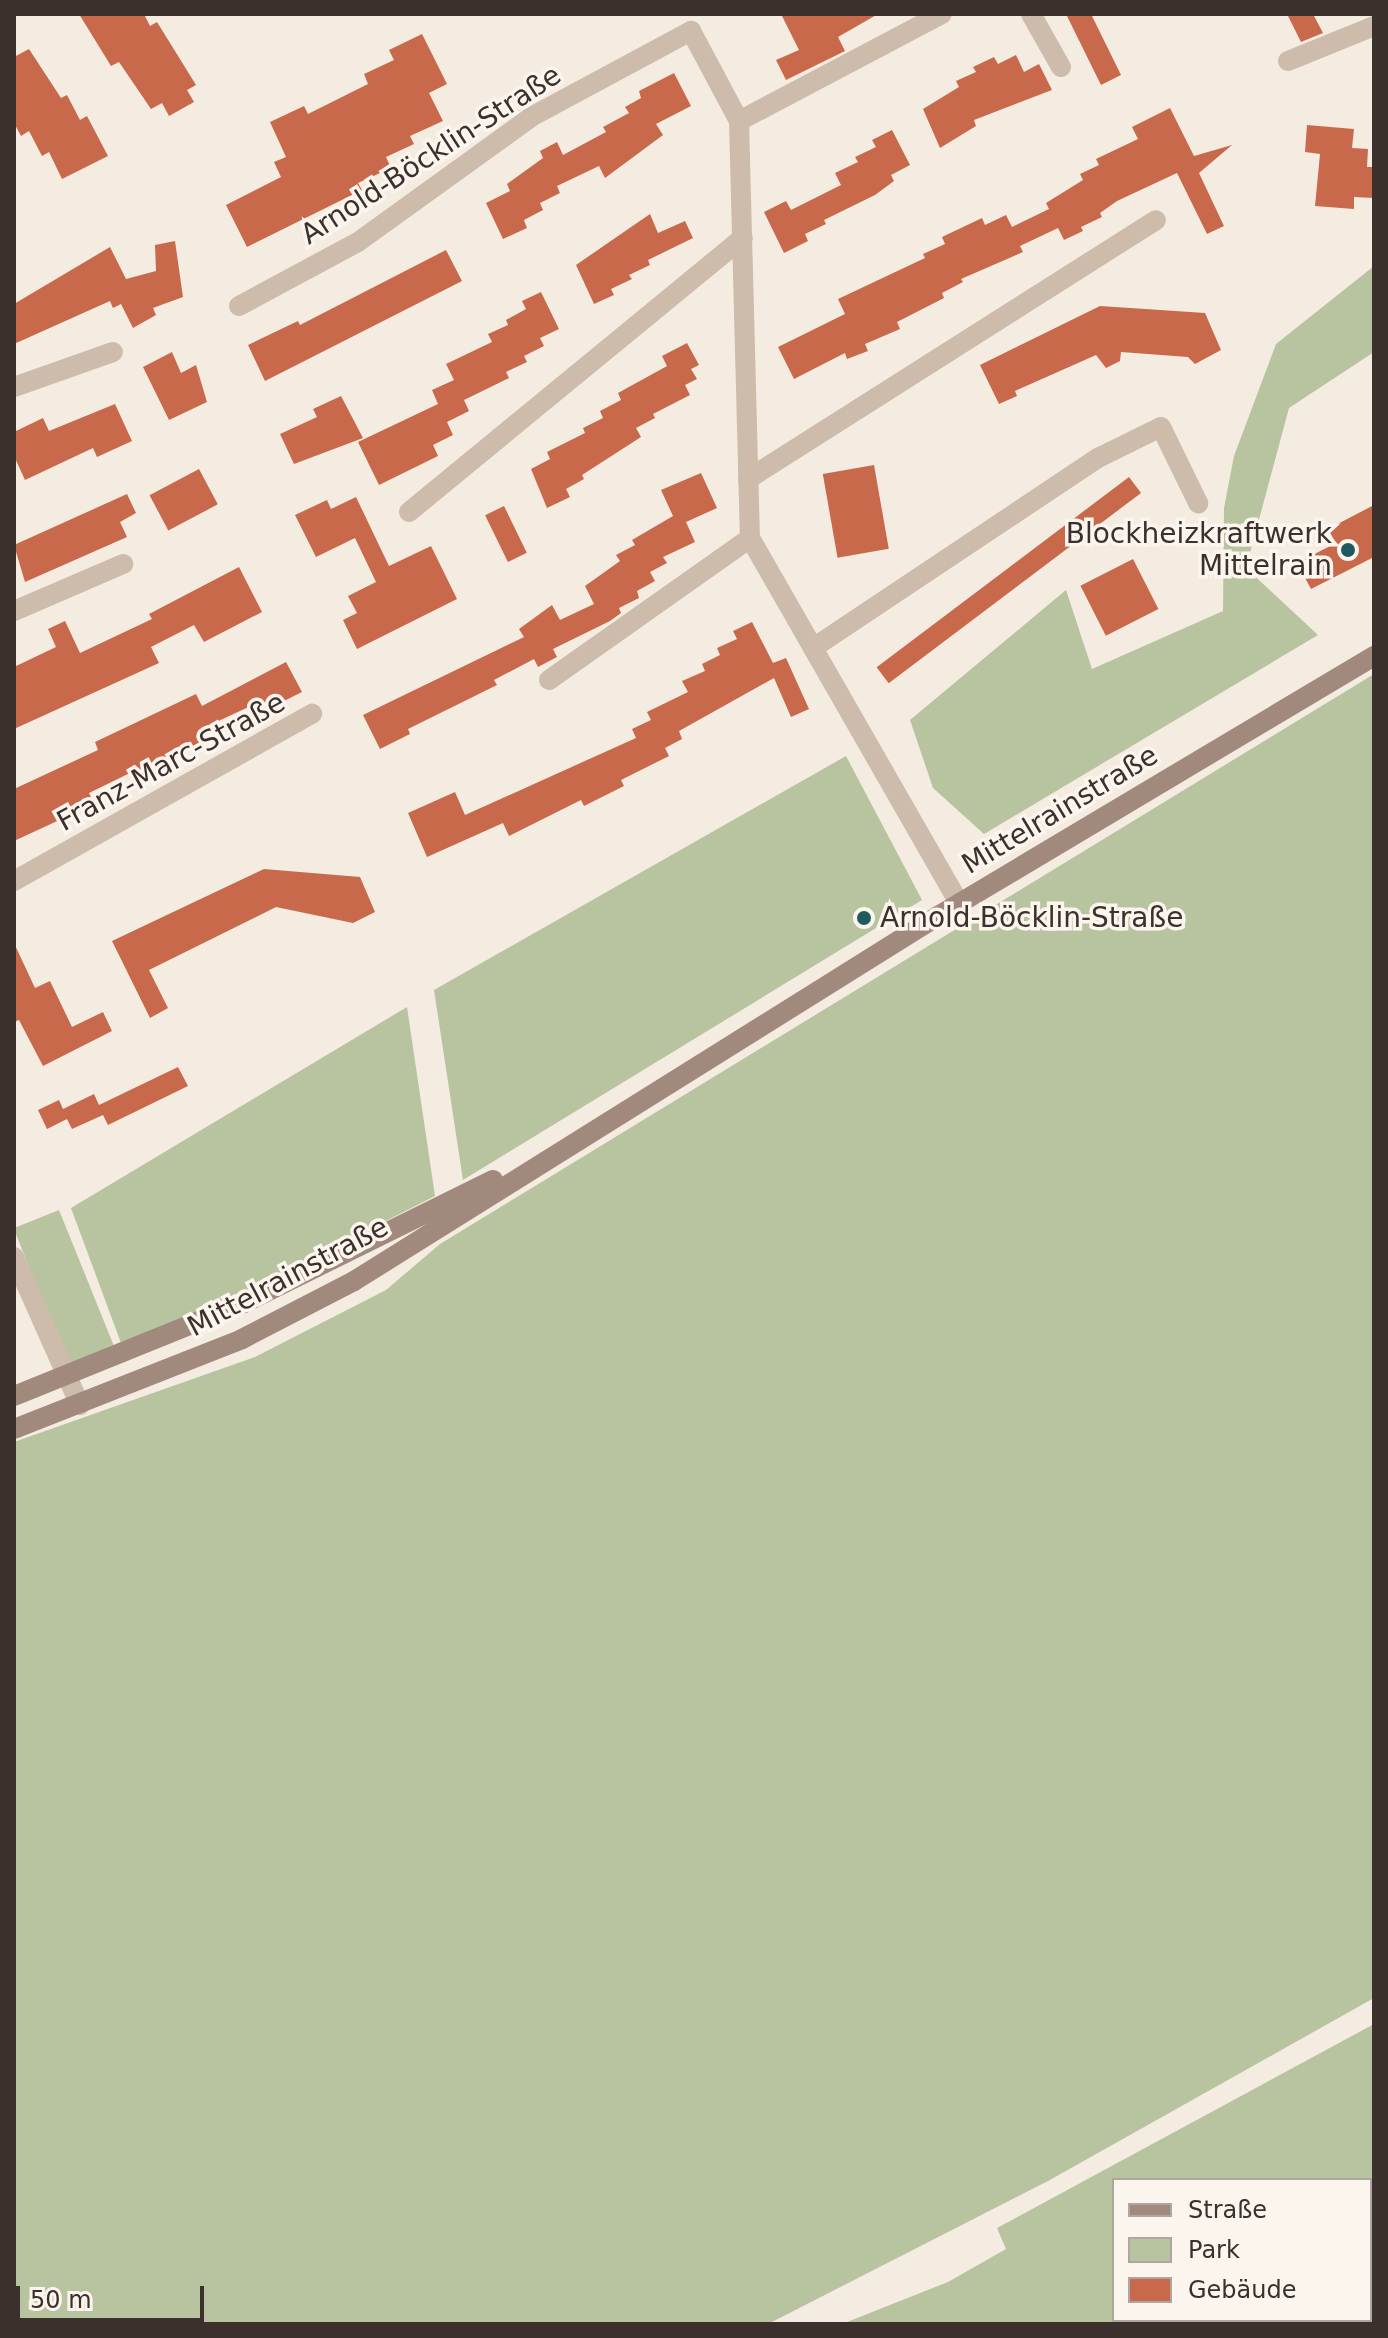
<!DOCTYPE html>
<meta charset="utf-8">
<style>
body{margin:0}
#map{position:relative;width:1388px;height:2338px;overflow:hidden;background:#f4ebe1;font-family:"DejaVu Sans",sans-serif}
div>[style]{position:absolute}
.green>*{inset:0;background:#b8c4a0;transform-origin:0 0}
.building>*{inset:0;background:#c8694b;transform-origin:0 0}
.street>*{height:20px;margin:-10px;padding:0 10px;transform-origin:10px;border-radius:10px;background:#cdbbac}
.secondary>*{height:20px;margin:-10px;padding:0 10px;transform-origin:10px;border-radius:10px;background:#a18a7d}
.dots>*{width:22px;height:22px;translate:-50% -50%;box-sizing:border-box;border:4px solid #fbf5ee;border-radius:50%}
span{translate:-50% -50%;white-space:nowrap;text-align:center;line-height:1.15;-webkit-text-stroke:7px #fbf5ee;paint-order:stroke}
.street-label{font-size:28px;color:#3b302b}
.poi-label{font-size:28px;color:#3b302b}
.right{translate:-100% -50%;text-align:right}
.left{translate:0 -50%;text-align:left}
.frame{position:absolute;inset:0;border:16px solid #3b302b;pointer-events:none}
.legend{position:absolute;left:1112px;top:2178px;width:260px;height:144px;box-sizing:border-box;background:#fbf5ee;border:2px solid #aea6a0;margin:0;padding:10px 14px;list-style:none;font-size:24px;color:#3b302b}
.legend li{display:flex;align-items:center;gap:16px;height:40px}
.legend b{width:40px;border:2px solid #aea6a0}
.scale{position:absolute;left:16px;top:2286px;width:188px;height:36px;box-sizing:border-box;border:4px solid #3b302b;border-top:0;padding-left:10px;font-size:24px;line-height:28px;white-space:nowrap;color:#3b302b;-webkit-text-stroke:6px #fbf5ee;paint-order:stroke}
</style>
<div id="map">
<div class="green">
<i style="clip-path:polygon(1374px 266px,1374px 352px,1289px 408px,1246px 568px,1318px 635px,984px 834px,933px 788px,910px 720px,1066px 590px,1092px 669px,1223px 611px,1224px 508px,1234px 456px,1276px 344px)"></i>
<i style="clip-path:polygon(1374px 674px,1374px 1998px,1048px 2181px,768px 2324px,14px 2324px,14px 1442px,255px 1357px,386px 1290px,440px 1244px)"></i>
<i style="clip-path:polygon(846px 756px,922px 900px,463px 1180px,434px 990px)"></i>
<i style="clip-path:polygon(407px 1007px,435px 1196px,217px 1307px,121px 1343px,71px 1208px)"></i>
<i style="left:59px;top:1210px;width:149px;height:49px;rotate:68deg"></i>
<i style="clip-path:polygon(evenodd,1374px 2024px,1374px 2324px,842px 2324px,948px 2282px,1006px 2249px,997px 2228px,1374px 2024px,1114px 2180px,1370px 2180px,1370px 2320px,1114px 2320px,1114px 2180px)"></i>
</div>
<div class="building">
<i style="clip-path:polygon(79px 14px,144px 14px,150px 26px,157px 22px,196px 85px,187px 90px,194px 102px,169px 116px,162px 103px,151px 109px,119px 62px,111px 66px)"></i>
<i style="clip-path:polygon(781px 14px,878px 14px,838px 37px,845px 51px,786px 80px,776px 60px,799px 50px)"></i>
<i style="clip-path:polygon(1066px 14px,1091px 14px,1121px 75px,1101px 85px)"></i>
<i style="clip-path:polygon(1287px 14px,1313px 14px,1323px 33px,1301px 42px)"></i>
<i style="clip-path:polygon(422px 34px,447px 84px,429px 93px,443px 121px,410px 136px,414px 144px,386px 157px,391px 168px,358px 183px,362px 190px,247px 247px,226px 205px,281px 177px,274px 162px,286px 157px,270px 122px,304px 106px,308px 114px,368px 84px,364px 74px,394px 60px,389px 50px)"></i>
<i style="clip-path:polygon(29px 49px,61px 98px,67px 95px,80px 120px,87px 116px,108px 156px,62px 179px,49px 152px,42px 156px,29px 131px,21px 136px,14px 123px,14px 57px)"></i>
<i style="clip-path:polygon(1016px 55px,1024px 72px,1039px 64px,1052px 90px,974px 120px,976px 126px,940px 148px,923px 109px,959px 87px,956px 81px,976px 72px,973px 67px,994px 57px,998px 64px)"></i>
<i style="clip-path:polygon(674px 73px,691px 106px,656px 124px,663px 135px,605px 178px,599px 166px,557px 186px,560px 193px,540px 203px,543px 210px,524px 220px,527px 228px,503px 239px,486px 203px,510px 191px,507px 184px,543px 158px,540px 151px,557px 142px,563px 155px,606px 132px,603px 127px,629px 113px,625px 107px,641px 98px,639px 91px)"></i>
<i style="clip-path:polygon(1170px 108px,1194px 156px,1232px 145px,1199px 173px,1224px 226px,1207px 234px,1177px 173px,1117px 201px,1100px 213px,1102px 217px,1081px 227px,1083px 231px,1064px 240px,1058px 228px,1020px 246px,1023px 252px,961px 279px,963px 282px,942px 293px,944px 298px,897px 322px,900px 329px,865px 344px,868px 351px,847px 359px,845px 353px,794px 379px,778px 347px,845px 314px,838px 299px,925px 258px,923px 254px,945px 244px,942px 237px,982px 218px,985px 225px,1006px 215px,1012px 227px,1049px 209px,1046px 203px,1083px 180px,1080px 174px,1099px 165px,1096px 159px,1138px 139px,1132px 127px)"></i>
<i style="clip-path:polygon(1307px 125px,1354px 129px,1352px 148px,1368px 149px,1367px 167px,1374px 167px,1374px 198px,1354px 197px,1354px 209px,1315px 206px,1320px 154px,1305px 152px)"></i>
<i style="clip-path:polygon(892px 130px,910px 165px,891px 175px,894px 181px,875px 195px,824px 220px,826px 224px,805px 234px,808px 241px,784px 253px,764px 212px,786px 201px,791px 210px,841px 185px,835px 173px,858px 162px,855px 157px,876px 147px,872px 140px)"></i>
<i style="clip-path:polygon(650px 214px,658px 233px,685px 221px,693px 238px,648px 260px,650px 265px,629px 275px,632px 279px,611px 289px,614px 295px,594px 304px,576px 265px)"></i>
<i style="clip-path:polygon(175px 241px,183px 297px,153px 308px,156px 315px,133px 328px,121px 304px,113px 308px,110px 301px,14px 344px,14px 304px,110px 247px,126px 279px,156px 271px,155px 245px)"></i>
<i style="clip-path:polygon(446px 250px,462px 281px,265px 381px,248px 345px,298px 321px,300px 325px)"></i>
<i style="clip-path:polygon(541px 292px,559px 329px,540px 338px,544px 346px,524px 356px,527px 362px,506px 372px,509px 378px,464px 400px,469px 411px,447px 422px,453px 435px,433px 445px,438px 456px,379px 485px,358px 442px,438px 404px,432px 390px,454px 380px,446px 364px,492px 342px,488px 334px,508px 325px,506px 320px,526px 309px,522px 301px)"></i>
<i style="clip-path:polygon(1100px 306px,1205px 313px,1221px 350px,1195px 364px,1188px 357px,1121px 352px,1120px 361px,1106px 368px,1096px 355px,1015px 391px,1017px 396px,999px 404px,980px 365px)"></i>
<i style="clip-path:polygon(687px 343px,699px 365px,691px 369px,697px 379px,685px 385px,690px 395px,653px 414px,655px 418px,636px 428px,641px 437px,582px 475px,584px 479px,566px 489px,570px 497px,547px 508px,531px 469px,550px 459px,547px 452px,585px 433px,583px 428px,603px 418px,600px 411px,621px 400px,618px 393px,667px 366px,662px 356px)"></i>
<i style="clip-path:polygon(172px 352px,181px 373px,196px 365px,207px 402px,169px 420px,143px 367px)"></i>
<i style="clip-path:polygon(341px 396px,363px 438px,294px 464px,280px 434px,317px 417px,313px 409px)"></i>
<i style="clip-path:polygon(115px 404px,132px 441px,97px 457px,93px 448px,25px 480px,14px 456px,14px 432px,43px 418px,49px 431px)"></i>
<i style="left:874px;top:465px;width:85px;height:52px;rotate:80deg"></i>
<i style="left:199px;top:469px;width:40px;height:56px;rotate:62deg"></i>
<i style="clip-path:polygon(701px 473px,717px 508px,686px 522px,695px 542px,663px 557px,667px 563px,650px 572px,655px 581px,637px 591px,639px 598px,619px 608px,621px 613px,610px 621px,553px 649px,557px 657px,538px 667px,534px 659px,494px 680px,497px 685px,408px 729px,410px 734px,380px 749px,363px 715px,524px 637px,519px 629px,552px 605px,560px 620px,594px 604px,585px 586px,620px 561px,616px 555px,635px 545px,632px 540px,673px 516px,661px 490px)"></i>
<i style="left:1129px;top:477px;width:20px;height:316px;rotate:53deg"></i>
<i style="clip-path:polygon(127px 494px,136px 513px,120px 522px,127px 537px,25px 582px,14px 545px)"></i>
<i style="clip-path:polygon(356px 497px,389px 566px,431px 546px,457px 599px,357px 649px,343px 620px,357px 613px,348px 596px,376px 582px,355px 538px,316px 557px,295px 515px,327px 500px,331px 509px)"></i>
<i style="clip-path:polygon(1374px 505px,1374px 557px,1311px 589px,1297px 563px,1336px 543px,1328px 529px)"></i>
<i style="left:504px;top:506px;width:52px;height:21px;rotate:64deg"></i>
<i style="left:1133px;top:559px;width:56px;height:59px;rotate:63deg"></i>
<i style="clip-path:polygon(239px 567px,262px 612px,204px 642px,194px 625px,151px 647px,159px 663px,14px 729px,14px 667px,56px 647px,48px 629px,65px 621px,80px 653px,152px 619px,149px 614px)"></i>
<i style="clip-path:polygon(752px 622px,773px 663px,786px 658px,809px 709px,791px 717px,774px 678px,679px 731px,682px 739px,665px 748px,669px 756px,621px 780px,624px 786px,584px 806px,581px 800px,509px 836px,503px 823px,427px 857px,408px 813px,455px 792px,465px 815px,636px 738px,632px 729px,651px 720px,647px 712px,688px 692px,682px 681px,705px 671px,702px 664px,720px 655px,717px 648px,737px 639px,733px 631px)"></i>
<i style="clip-path:polygon(286px 662px,302px 692px,264px 711px,259px 702px,212px 724px,216px 734px,156px 768px,135px 778px,132px 772px,89px 793px,94px 804px,14px 841px,14px 789px,98px 750px,95px 742px,196px 694px,202px 706px)"></i>
<i style="clip-path:polygon(264px 869px,360px 877px,375px 912px,353px 923px,276px 907px,149px 970px,168px 1008px,150px 1018px,112px 941px)"></i>
<i style="clip-path:polygon(14px 943px,35px 988px,50px 981px,72px 1027px,103px 1012px,112px 1031px,43px 1066px,19px 1020px,14px 1022px)"></i>
<i style="clip-path:polygon(178px 1067px,188px 1086px,108px 1125px,103px 1115px,72px 1129px,67px 1119px,47px 1129px,38px 1110px,59px 1100px,63px 1109px,94px 1094px,99px 1105px)"></i>
</div>
<div class="street">
<i style="left:1031px;top:14px;width:61px;rotate:60.5deg"></i>
<i style="left:1288px;top:61px;width:93px;rotate:-22.1deg"></i>
<i style="left:739px;top:121px;width:229px;rotate:-27.8deg"></i>
<i style="left:239px;top:306px;width:135px;rotate:-28.3deg"></i>
<i style="left:358px;top:242px;width:213px;rotate:-35.8deg"></i>
<i style="left:531px;top:117px;width:182px;rotate:-28.3deg"></i>
<i style="left:691px;top:31px;width:102px;rotate:61.9deg"></i>
<i style="left:739px;top:121px;width:417px;rotate:88.5deg"></i>
<i style="left:750px;top:538px;width:421px;rotate:60.2deg"></i>
<i style="left:14px;top:387px;width:105px;rotate:-19.5deg"></i>
<i style="left:748px;top:479px;width:483px;rotate:-32.4deg"></i>
<i style="left:409px;top:512px;width:432px;rotate:-39.4deg"></i>
<i style="left:14px;top:611px;width:119px;rotate:-23.3deg"></i>
<i style="left:813px;top:648px;width:343px;rotate:-33.7deg"></i>
<i style="left:1098px;top:458px;width:70px;rotate:-26.2deg"></i>
<i style="left:1161px;top:427px;width:85px;rotate:64deg"></i>
<i style="left:549px;top:680px;width:246px;rotate:-35.2deg"></i>
<i style="left:14px;top:881px;width:342px;rotate:-29.3deg"></i>
<i style="left:14px;top:1257px;width:162px;rotate:66deg"></i>
</div>
<div class="secondary">
<i style="left:14px;top:1396px;width:246px;rotate:-22deg"></i>
<i style="left:242px;top:1304px;width:280px;rotate:-26.3deg"></i>
<i style="left:14px;top:1429px;width:245px;rotate:-21.5deg"></i>
<i style="left:242px;top:1339px;width:126px;rotate:-27.4deg"></i>
<i style="left:354px;top:1281px;width:689px;rotate:-32.01deg"></i>
<i style="left:938px;top:916px;width:508px;rotate:-30.81deg"></i>
</div>
<div class="dots">
<i style="left:1348px;top:550px;background:#1f5a5e"></i>
<i style="left:864px;top:918px;background:#1f5a5e"></i>
</div>
<div class="street-label">
<span style="left:431px;top:155px;rotate:-33deg">Arnold-Böcklin-Straße</span>
<span style="left:171px;top:762px;rotate:-29deg">Franz-Marc-Straße</span>
<span style="left:1060px;top:810px;rotate:-31deg">Mittelrainstraße</span>
<span style="left:288px;top:1277px;rotate:-28deg">Mittelrainstraße</span>
</div>
<div class="poi-label">
<span class="right" style="left:1332px;top:550px">Blockheizkraftwerk<br>Mittelrain</span>
<span class="left" style="left:880px;top:918px">Arnold-Böcklin-Straße</span>
</div>
<div class="frame"></div>
<ul class="legend">
<li><b style="height:10px;background:#a18a7d"></b>Straße</li>
<li><b style="height:22px;background:#b8c4a0"></b>Park</li>
<li><b style="height:22px;background:#c8694b"></b>Gebäude</li>
</ul>
<div class="scale">50 m</div>
</div>
